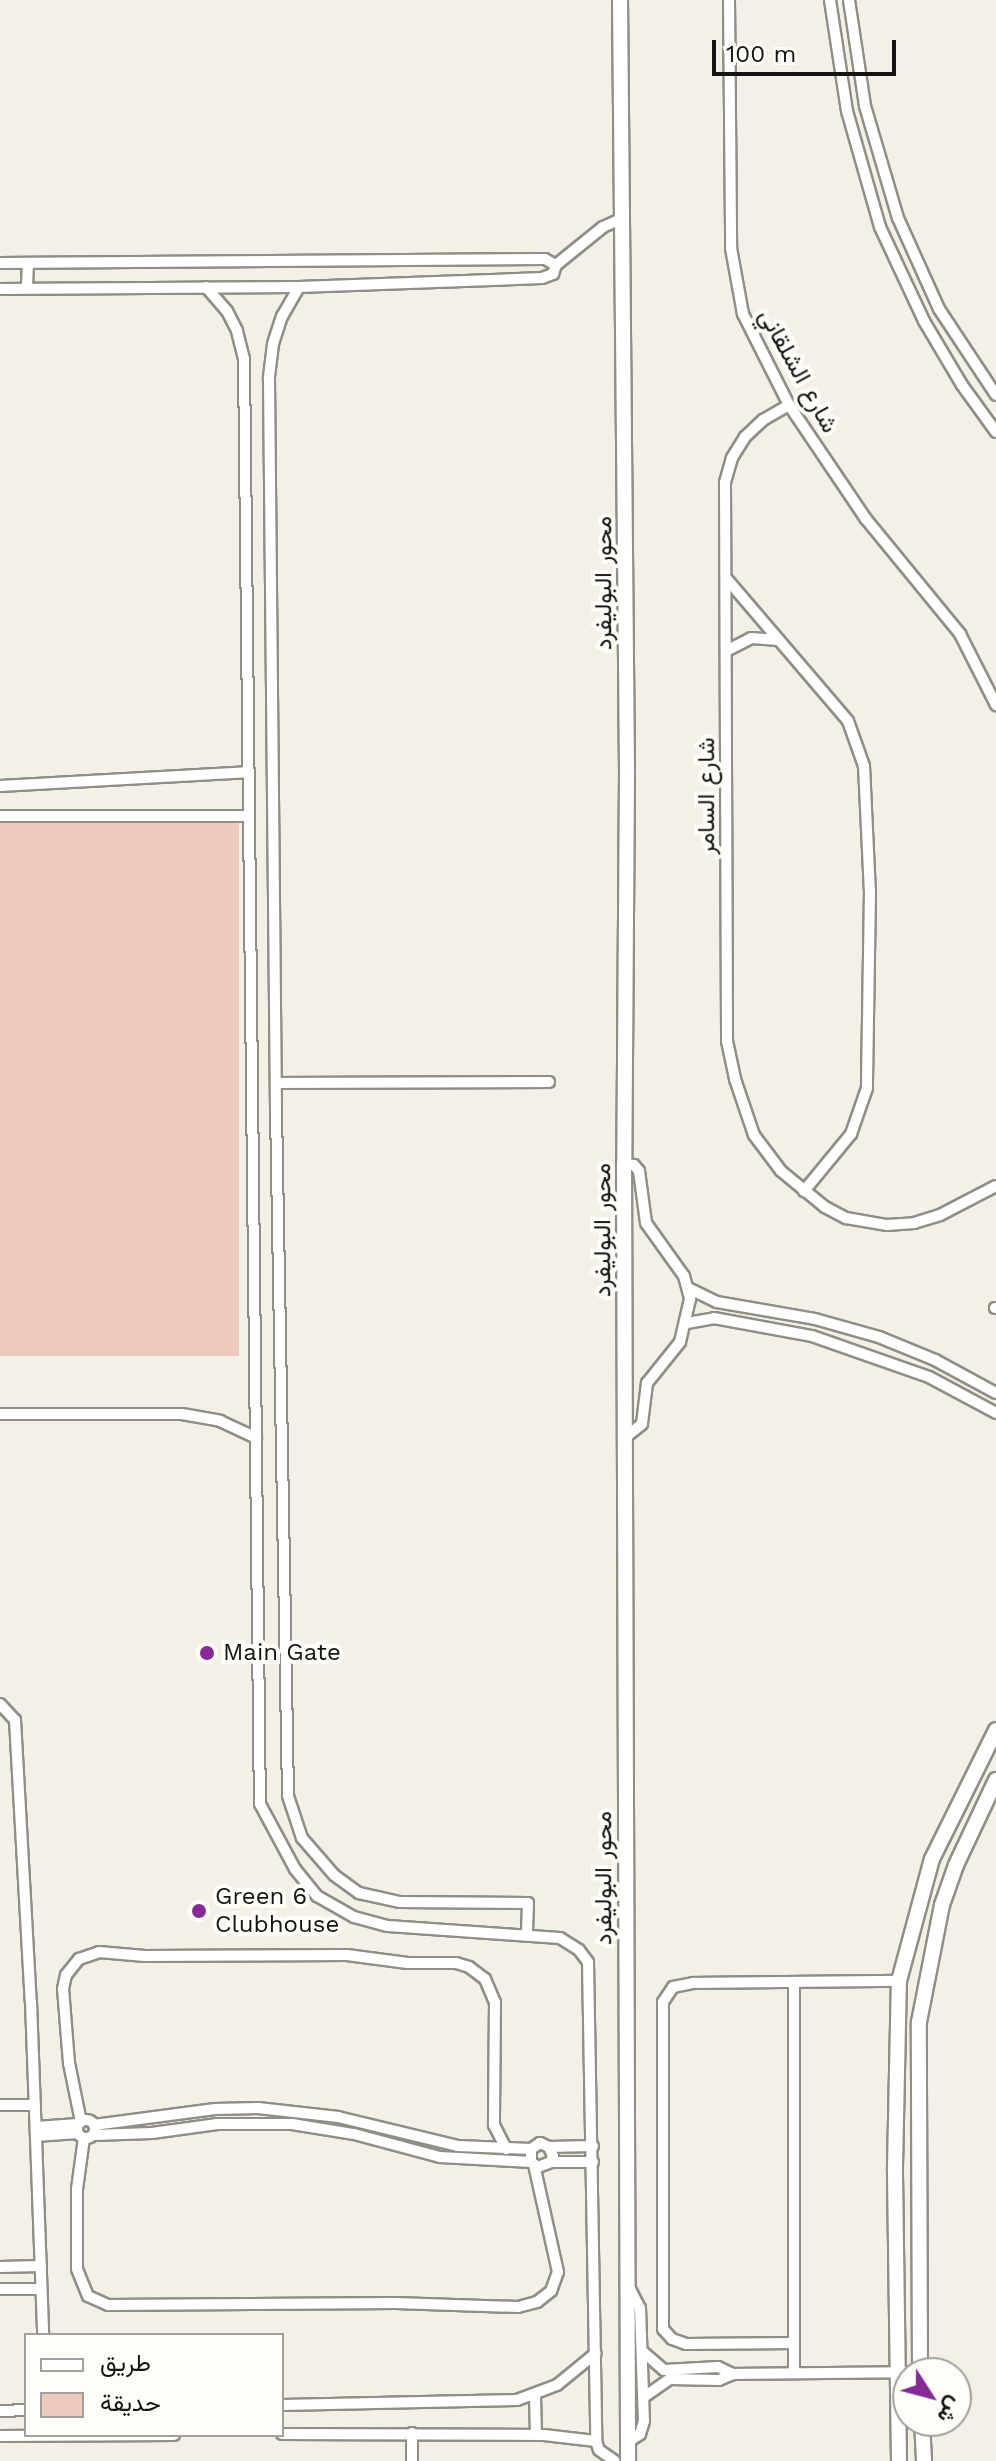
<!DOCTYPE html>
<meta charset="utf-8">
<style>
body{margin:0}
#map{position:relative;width:996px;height:2461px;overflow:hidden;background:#f2f0e7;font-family:"Work Sans",Vazirmatn,sans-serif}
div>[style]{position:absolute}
.green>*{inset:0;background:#eccabd;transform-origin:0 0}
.roads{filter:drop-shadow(2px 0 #908e86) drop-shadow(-2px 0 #908e86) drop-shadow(0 2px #908e86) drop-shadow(0 -2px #908e86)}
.street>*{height:10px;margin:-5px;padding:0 5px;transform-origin:5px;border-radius:5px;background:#fff}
.street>.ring{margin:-5px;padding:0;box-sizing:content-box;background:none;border:10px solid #fff;border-radius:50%}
.secondary>*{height:14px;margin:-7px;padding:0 7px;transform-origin:7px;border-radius:7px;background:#fff}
.dots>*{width:22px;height:22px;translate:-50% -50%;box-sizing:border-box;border:4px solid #fffdf8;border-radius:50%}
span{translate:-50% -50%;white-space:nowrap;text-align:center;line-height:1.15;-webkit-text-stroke:8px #fffdf8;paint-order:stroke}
.street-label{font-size:24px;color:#151411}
.poi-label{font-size:24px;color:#151411}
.left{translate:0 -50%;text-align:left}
.legend{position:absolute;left:24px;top:2333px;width:260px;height:104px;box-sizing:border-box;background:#fffdf8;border:2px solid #a1a09c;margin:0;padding:10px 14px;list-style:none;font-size:24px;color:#151411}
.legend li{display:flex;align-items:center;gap:16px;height:40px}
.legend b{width:40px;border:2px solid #a1a09c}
.north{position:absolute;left:892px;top:2357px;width:80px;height:80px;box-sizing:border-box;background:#fffdf8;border:2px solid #a1a09c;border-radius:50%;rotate:126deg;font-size:22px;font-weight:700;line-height:32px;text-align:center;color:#151411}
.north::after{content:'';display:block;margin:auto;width:28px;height:36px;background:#862b96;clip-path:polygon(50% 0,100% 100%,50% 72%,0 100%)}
.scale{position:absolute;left:712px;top:40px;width:184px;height:36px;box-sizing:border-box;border:4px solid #151411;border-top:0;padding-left:10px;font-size:24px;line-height:28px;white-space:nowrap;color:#151411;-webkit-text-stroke:6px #fffdf8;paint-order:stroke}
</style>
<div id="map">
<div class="green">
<i style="left:0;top:823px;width:239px;height:533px"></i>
</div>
<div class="roads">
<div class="street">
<i style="left:729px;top:0;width:248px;rotate:89.5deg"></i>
<i style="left:731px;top:248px;width:67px;rotate:79.7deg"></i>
<i style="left:743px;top:314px;width:102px;rotate:63.2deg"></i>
<i style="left:789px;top:405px;width:138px;rotate:56deg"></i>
<i style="left:866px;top:519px;width:149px;rotate:50.7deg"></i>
<i style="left:960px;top:634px;width:80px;rotate:63.1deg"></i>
<i style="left:830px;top:0;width:112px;rotate:81.3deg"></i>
<i style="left:847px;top:111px;width:121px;rotate:74.1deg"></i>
<i style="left:880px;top:227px;width:104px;rotate:64.9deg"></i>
<i style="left:924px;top:321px;width:74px;rotate:59.3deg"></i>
<i style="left:962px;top:385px;width:58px;rotate:54.1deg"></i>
<i style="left:849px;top:0;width:107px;rotate:81.4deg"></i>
<i style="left:865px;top:106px;width:117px;rotate:73.6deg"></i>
<i style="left:898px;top:218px;width:100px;rotate:65.7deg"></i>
<i style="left:939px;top:309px;width:103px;rotate:56.5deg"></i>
<i style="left:0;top:263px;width:545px;rotate:-0.42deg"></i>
<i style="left:545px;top:259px;width:13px;rotate:29deg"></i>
<i style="left:206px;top:287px;width:32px;rotate:49deg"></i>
<i style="left:227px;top:311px;width:22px;rotate:63deg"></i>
<i style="left:237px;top:331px;width:29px;rotate:76deg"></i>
<i style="left:244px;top:359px;width:1445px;rotate:89.37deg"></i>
<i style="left:260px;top:1804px;width:74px;rotate:61.7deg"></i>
<i style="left:295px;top:1869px;width:35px;rotate:51deg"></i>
<i style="left:317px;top:1896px;width:43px;rotate:29.6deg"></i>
<i style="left:354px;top:1917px;width:35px;rotate:15deg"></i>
<i style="left:388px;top:1926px;width:172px;rotate:4deg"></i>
<i style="left:560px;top:1938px;width:22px;rotate:32deg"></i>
<i style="left:579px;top:1950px;width:15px;rotate:53deg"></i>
<i style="left:588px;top:1962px;width:479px;rotate:89deg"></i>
<i style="left:596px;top:2441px;width:9px;rotate:72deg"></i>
<i style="left:599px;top:2450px;width:19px;rotate:35deg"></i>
<i style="left:299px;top:287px;width:34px;rotate:120deg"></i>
<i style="left:282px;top:316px;width:29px;rotate:108deg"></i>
<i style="left:273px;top:344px;width:35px;rotate:97deg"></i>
<i style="left:269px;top:379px;width:729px;rotate:89.45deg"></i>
<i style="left:276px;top:1108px;width:688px;rotate:89deg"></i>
<i style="left:288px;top:1796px;width:44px;rotate:71.6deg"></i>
<i style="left:302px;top:1838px;width:49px;rotate:49.1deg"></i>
<i style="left:334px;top:1875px;width:31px;rotate:36deg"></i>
<i style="left:359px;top:1893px;width:42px;rotate:12.4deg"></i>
<i style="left:400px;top:1902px;width:128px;rotate:0.4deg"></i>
<i style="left:528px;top:1903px;width:32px;rotate:92deg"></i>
<i style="left:27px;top:288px;width:25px;rotate:-88deg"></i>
<i style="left:0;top:289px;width:299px;rotate:-0.4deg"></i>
<i style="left:299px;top:287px;width:243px;rotate:-2.1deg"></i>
<i style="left:542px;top:278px;width:12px;rotate:-20deg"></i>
<i style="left:553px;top:274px;width:9px;rotate:-72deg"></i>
<i style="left:556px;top:265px;width:60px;rotate:-39deg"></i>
<i style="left:603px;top:227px;width:22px;rotate:-24deg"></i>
<i style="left:789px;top:405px;width:30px;rotate:150deg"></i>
<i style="left:763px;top:420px;width:25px;rotate:137deg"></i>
<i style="left:745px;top:437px;width:25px;rotate:122deg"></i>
<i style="left:732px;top:458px;width:26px;rotate:106deg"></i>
<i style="left:725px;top:483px;width:558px;rotate:89.79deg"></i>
<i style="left:727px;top:1041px;width:39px;rotate:78deg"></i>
<i style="left:735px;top:1079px;width:59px;rotate:71.3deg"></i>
<i style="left:754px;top:1135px;width:45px;rotate:53.1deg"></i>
<i style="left:781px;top:1171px;width:57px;rotate:39.3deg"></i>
<i style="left:825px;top:1207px;width:24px;rotate:28deg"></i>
<i style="left:846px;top:1218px;width:42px;rotate:9.7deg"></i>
<i style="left:887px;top:1225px;width:27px;rotate:-4deg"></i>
<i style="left:914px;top:1223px;width:27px;rotate:-17deg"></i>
<i style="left:940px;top:1215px;width:63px;rotate:-27.4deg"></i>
<i style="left:726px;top:578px;width:188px;rotate:49.5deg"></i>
<i style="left:848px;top:721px;width:48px;rotate:70.4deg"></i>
<i style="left:864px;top:766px;width:125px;rotate:87.3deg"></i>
<i style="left:870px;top:891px;width:197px;rotate:90.9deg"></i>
<i style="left:867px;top:1088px;width:49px;rotate:109.2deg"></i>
<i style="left:851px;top:1134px;width:74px;rotate:129.5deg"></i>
<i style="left:726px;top:651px;width:28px;rotate:-27deg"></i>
<i style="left:751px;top:638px;width:28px;rotate:4deg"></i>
<i style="left:0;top:786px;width:247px;rotate:-3.2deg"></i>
<i style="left:0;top:816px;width:247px"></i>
<i style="left:277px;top:1083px;width:272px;rotate:-0.2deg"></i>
<i style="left:624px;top:1164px;width:10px;rotate:6deg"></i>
<i style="left:634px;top:1165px;width:8px;rotate:50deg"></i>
<i style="left:639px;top:1171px;width:52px;rotate:82.3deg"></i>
<i style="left:646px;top:1223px;width:65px;rotate:54.4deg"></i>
<i style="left:684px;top:1276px;width:24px;rotate:75deg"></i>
<i style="left:690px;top:1299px;width:44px;rotate:103.1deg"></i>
<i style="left:680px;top:1342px;width:53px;rotate:128.8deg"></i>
<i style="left:647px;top:1383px;width:41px;rotate:97deg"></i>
<i style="left:642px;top:1424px;width:21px;rotate:141deg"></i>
<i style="left:688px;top:1288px;width:32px;rotate:26deg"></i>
<i style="left:717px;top:1302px;width:99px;rotate:9.8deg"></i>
<i style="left:815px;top:1319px;width:66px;rotate:15.7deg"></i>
<i style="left:879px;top:1337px;width:61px;rotate:22.3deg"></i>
<i style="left:935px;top:1360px;width:69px;rotate:28.4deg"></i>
<i style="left:995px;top:1308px;width:1px"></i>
<i style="left:687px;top:1323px;width:27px;rotate:-10deg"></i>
<i style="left:714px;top:1318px;width:100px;rotate:10.4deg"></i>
<i style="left:812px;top:1336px;width:124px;rotate:19.3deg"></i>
<i style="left:929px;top:1377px;width:76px;rotate:28.2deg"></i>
<i style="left:0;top:1414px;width:182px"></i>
<i style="left:182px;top:1414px;width:39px;rotate:10deg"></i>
<i style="left:220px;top:1421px;width:40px;rotate:25deg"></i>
<i style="left:0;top:1704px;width:22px;rotate:47deg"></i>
<i style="left:15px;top:1720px;width:282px;rotate:86.8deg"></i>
<i style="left:31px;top:2002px;width:333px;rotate:87.9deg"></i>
<i style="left:0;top:2105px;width:35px"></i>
<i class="ring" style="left:77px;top:2120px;width:8px;height:8px"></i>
<i style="left:81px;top:2122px;width:60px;rotate:-101.5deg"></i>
<i style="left:69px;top:2063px;width:74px;rotate:-94.6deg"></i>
<i style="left:63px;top:1989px;width:14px;rotate:-78deg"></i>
<i style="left:66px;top:1975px;width:21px;rotate:-51deg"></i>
<i style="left:79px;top:1959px;width:21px;rotate:-19deg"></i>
<i style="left:99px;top:1952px;width:46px;rotate:5deg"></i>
<i style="left:145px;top:1956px;width:202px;rotate:-0.3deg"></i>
<i style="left:347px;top:1955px;width:61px;rotate:7.6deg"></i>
<i style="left:407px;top:1963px;width:49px"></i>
<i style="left:456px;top:1963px;width:14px;rotate:17deg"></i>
<i style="left:469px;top:1967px;width:20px;rotate:37deg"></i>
<i style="left:485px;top:1979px;width:25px;rotate:67deg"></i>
<i style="left:495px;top:2002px;width:123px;rotate:90.5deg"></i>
<i style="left:494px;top:2125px;width:27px;rotate:63deg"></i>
<i style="left:94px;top:2125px;width:122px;rotate:-7.5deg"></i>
<i style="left:215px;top:2109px;width:43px;rotate:-1.3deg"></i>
<i style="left:258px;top:2108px;width:81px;rotate:6.4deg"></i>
<i style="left:338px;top:2117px;width:123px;rotate:13.6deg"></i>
<i style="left:458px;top:2146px;width:73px;rotate:2.4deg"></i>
<i style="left:36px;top:2127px;width:42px;rotate:-4.1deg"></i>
<i style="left:93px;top:2135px;width:59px;rotate:-1.9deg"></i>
<i style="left:152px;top:2133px;width:66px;rotate:-7.9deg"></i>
<i style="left:217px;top:2124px;width:75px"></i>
<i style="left:292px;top:2124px;width:63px;rotate:9.2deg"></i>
<i style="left:354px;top:2134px;width:89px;rotate:15deg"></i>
<i style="left:440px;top:2157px;width:91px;rotate:3.1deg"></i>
<i style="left:36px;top:2136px;width:42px;rotate:-4.1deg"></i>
<i style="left:84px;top:2138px;width:51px;rotate:97.8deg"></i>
<i style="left:77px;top:2189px;width:80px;rotate:90deg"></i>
<i style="left:77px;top:2269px;width:29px;rotate:68deg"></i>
<i style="left:88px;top:2296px;width:22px;rotate:24deg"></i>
<i style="left:108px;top:2305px;width:288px;rotate:-0.4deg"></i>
<i style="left:396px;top:2303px;width:122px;rotate:1.9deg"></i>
<i style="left:518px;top:2307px;width:20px;rotate:-15deg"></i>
<i style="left:537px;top:2302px;width:18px;rotate:-38deg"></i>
<i style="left:551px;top:2291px;width:20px;rotate:-70deg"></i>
<i style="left:558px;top:2272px;width:110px;rotate:-102.6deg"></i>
<i style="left:549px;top:2147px;width:44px;rotate:-1.3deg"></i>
<i style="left:551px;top:2162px;width:6px;rotate:-72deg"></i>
<i style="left:553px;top:2156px;width:10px;rotate:-114deg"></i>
<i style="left:549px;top:2147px;width:10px;rotate:-156deg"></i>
<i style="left:540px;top:2143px;width:11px;rotate:146deg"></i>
<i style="left:531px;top:2149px;width:13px;rotate:90deg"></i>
<i style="left:531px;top:2162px;width:9px;rotate:36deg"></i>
<i style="left:538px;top:2167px;width:14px;rotate:-21deg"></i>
<i style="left:551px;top:2162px;width:42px"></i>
<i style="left:0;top:2267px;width:41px;rotate:-1.4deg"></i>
<i style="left:627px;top:2283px;width:28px;rotate:63deg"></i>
<i style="left:640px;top:2308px;width:113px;rotate:88deg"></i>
<i style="left:644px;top:2421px;width:14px;rotate:107deg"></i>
<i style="left:640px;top:2434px;width:14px;rotate:146deg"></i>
<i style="left:0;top:2289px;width:41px"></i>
<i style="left:794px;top:2343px;width:108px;rotate:179.5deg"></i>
<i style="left:686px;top:2344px;width:15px;rotate:-160deg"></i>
<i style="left:672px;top:2339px;width:13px;rotate:-132deg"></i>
<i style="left:663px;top:2329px;width:327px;rotate:-90deg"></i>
<i style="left:663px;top:2002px;width:18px;rotate:-56deg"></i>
<i style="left:673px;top:1987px;width:20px;rotate:-11deg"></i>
<i style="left:693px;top:1983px;width:206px;rotate:-0.6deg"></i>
<i style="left:642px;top:2351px;width:29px;rotate:41deg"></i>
<i style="left:664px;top:2370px;width:54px;rotate:-3.2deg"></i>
<i style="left:718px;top:2367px;width:17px;rotate:25deg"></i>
<i style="left:794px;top:2373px;width:391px;rotate:-90deg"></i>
<i style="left:535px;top:2395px;width:40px;rotate:88.6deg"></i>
<i style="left:644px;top:2397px;width:32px;rotate:-35deg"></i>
<i style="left:670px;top:2379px;width:49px;rotate:1.2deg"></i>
<i style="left:719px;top:2380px;width:15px;rotate:-23deg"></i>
<i style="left:733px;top:2374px;width:187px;rotate:-0.6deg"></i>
<i style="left:282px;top:2405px;width:235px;rotate:-1.2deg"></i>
<i style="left:517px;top:2400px;width:43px;rotate:-20.6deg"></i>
<i style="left:557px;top:2385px;width:50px;rotate:-39.4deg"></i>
<i style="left:0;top:2411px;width:26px;rotate:-2deg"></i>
<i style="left:412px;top:2433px;width:28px;rotate:90deg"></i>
<i style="left:282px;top:2434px;width:262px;rotate:0.2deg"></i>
<i style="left:544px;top:2435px;width:52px;rotate:6.6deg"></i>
<i style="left:0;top:2436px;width:174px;rotate:-0.3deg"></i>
</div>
<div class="secondary">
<i style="left:620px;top:0;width:774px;rotate:89.48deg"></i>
<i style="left:627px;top:774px;width:390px;rotate:90.4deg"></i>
<i style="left:624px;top:1164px;width:1297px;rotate:89.82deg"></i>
<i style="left:920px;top:2373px;width:351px;rotate:-90.2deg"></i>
<i style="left:919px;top:2022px;width:119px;rotate:-78.9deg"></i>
<i style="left:942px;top:1905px;width:42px;rotate:-70.7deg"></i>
<i style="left:956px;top:1865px;width:94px;rotate:-64.8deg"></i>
<i style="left:922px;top:2421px;width:40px;rotate:87.1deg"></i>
<i style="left:899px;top:2461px;width:294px;rotate:-90.8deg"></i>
<i style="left:895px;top:2167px;width:186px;rotate:-88.8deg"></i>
<i style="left:899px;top:1981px;width:126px;rotate:-74.9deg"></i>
<i style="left:932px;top:1859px;width:144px;rotate:-63.6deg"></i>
</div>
</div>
<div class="dots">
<i style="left:207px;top:1653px;background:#862b96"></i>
<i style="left:199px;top:1911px;background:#862b96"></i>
</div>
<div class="street-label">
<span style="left:798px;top:371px;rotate:61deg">شارع الشلقاني</span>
<span style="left:604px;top:583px;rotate:-90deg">محور البوليفرد</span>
<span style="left:707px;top:796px;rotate:-90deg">شارع السامر</span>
<span style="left:603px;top:1230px;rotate:-90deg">محور البوليفرد</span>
<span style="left:604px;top:1878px;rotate:-90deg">محور البوليفرد</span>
</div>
<div class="poi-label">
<span class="left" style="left:223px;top:1653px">Main Gate</span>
<span class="left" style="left:215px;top:1911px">Green 6<br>Clubhouse</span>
</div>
<ul class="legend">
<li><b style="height:10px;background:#fff"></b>طريق</li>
<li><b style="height:22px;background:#eccabd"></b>حديقة</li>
</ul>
<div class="north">ش</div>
<div class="scale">100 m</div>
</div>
